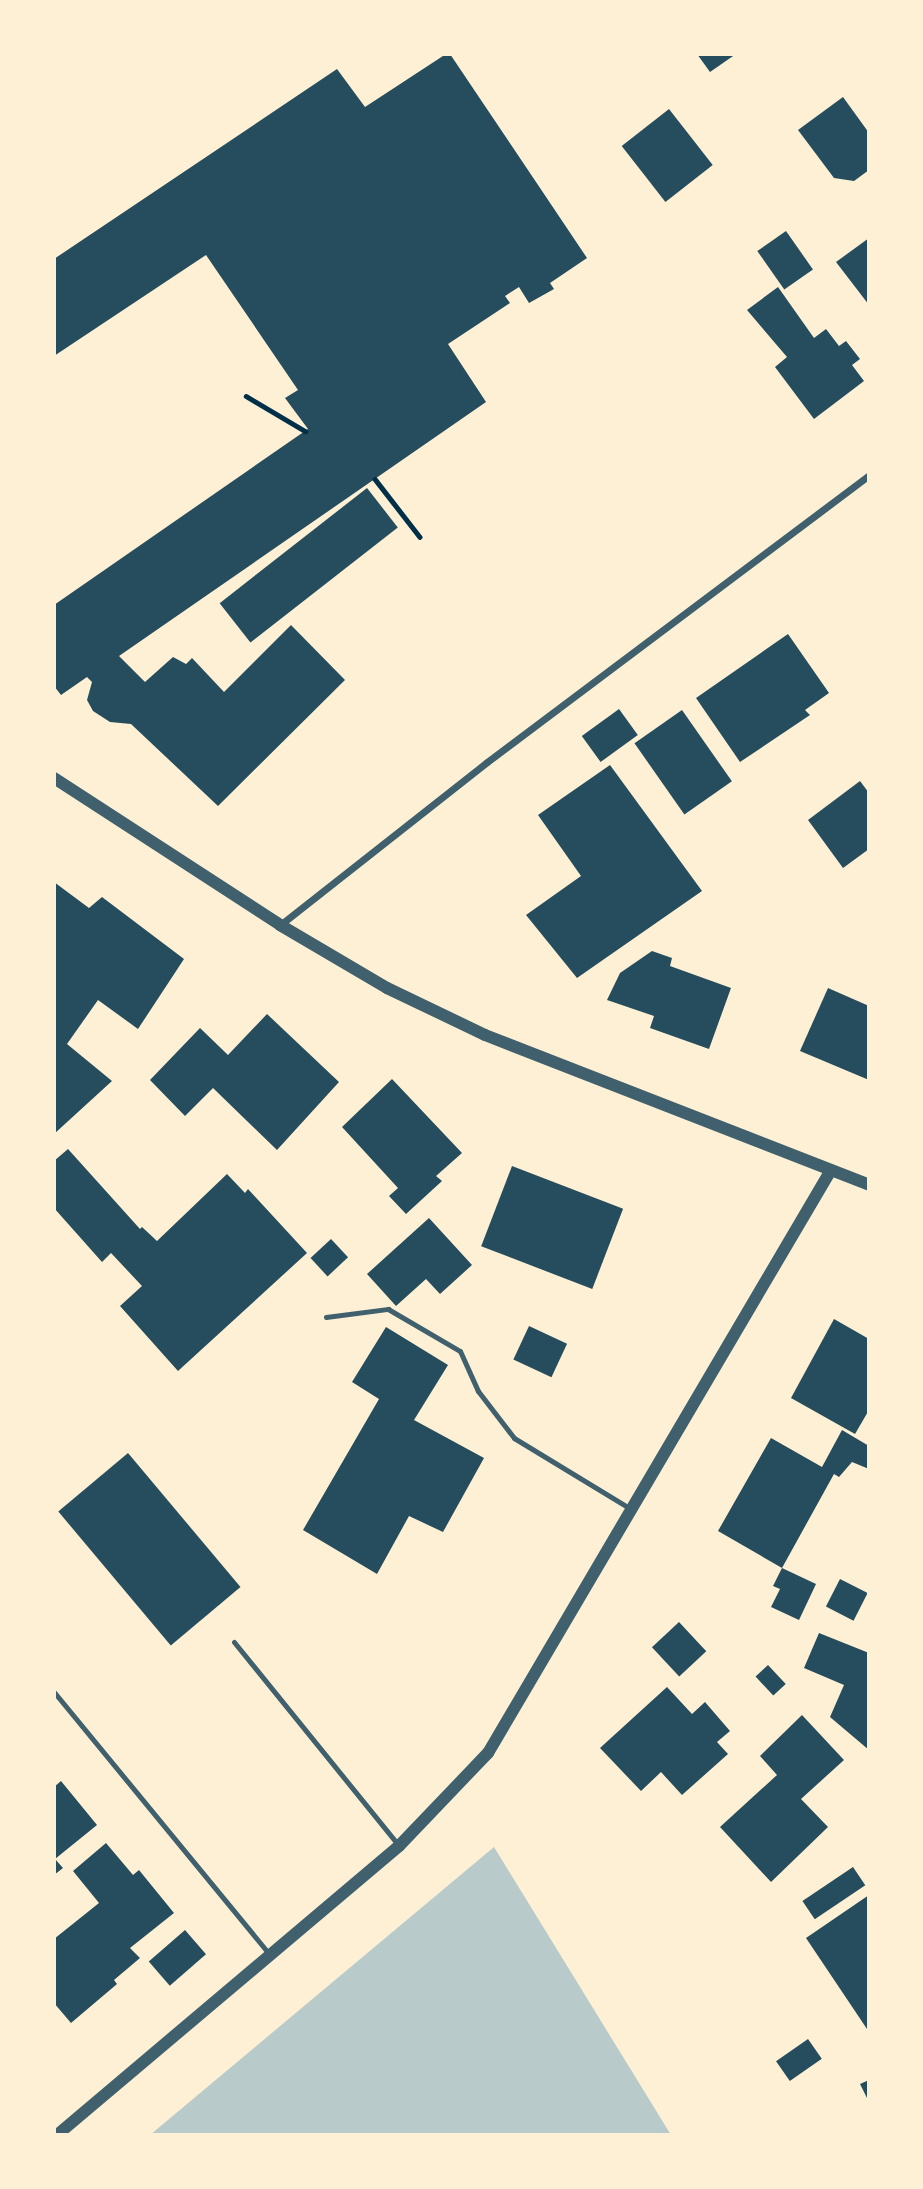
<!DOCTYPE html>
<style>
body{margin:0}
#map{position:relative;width:923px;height:2189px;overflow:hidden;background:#fdf0d5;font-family:"Exo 2",sans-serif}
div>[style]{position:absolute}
.green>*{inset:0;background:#b9caca}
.building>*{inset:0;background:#264d5e;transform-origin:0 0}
.path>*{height:4.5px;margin:-2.25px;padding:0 2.25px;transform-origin:2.25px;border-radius:2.25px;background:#003049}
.service>*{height:5px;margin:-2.5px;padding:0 2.5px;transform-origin:2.5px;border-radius:2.5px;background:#3f606c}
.minor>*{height:7px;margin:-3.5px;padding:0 3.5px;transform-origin:3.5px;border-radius:3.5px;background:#3f606c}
.tertiary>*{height:12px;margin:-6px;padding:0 6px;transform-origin:6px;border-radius:6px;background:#3f606c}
span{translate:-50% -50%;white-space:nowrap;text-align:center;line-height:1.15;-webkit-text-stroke:5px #fdf0d5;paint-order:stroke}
.frame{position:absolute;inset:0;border:56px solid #fdf0d5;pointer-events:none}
</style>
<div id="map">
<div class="green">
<i style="clip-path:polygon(494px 1847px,671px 2135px,150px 2135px)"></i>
</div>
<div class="building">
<i style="clip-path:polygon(446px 54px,450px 54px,587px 258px,550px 283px,554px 289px,529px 303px,519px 287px,505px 296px,510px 303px,448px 344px,486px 402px,119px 656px,145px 682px,173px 657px,186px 664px,192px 658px,224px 692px,291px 625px,345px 680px,218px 806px,131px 724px,110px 722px,93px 711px,87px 700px,92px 682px,87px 677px,61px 695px,54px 686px,54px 605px,305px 431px,308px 429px,285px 398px,298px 390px,206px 255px,54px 356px,54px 259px,337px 69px,365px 107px)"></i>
<i style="clip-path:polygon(697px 54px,736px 54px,710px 72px)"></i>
<i style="clip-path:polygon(843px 97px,869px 133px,869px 170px,854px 181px,834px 178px,798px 130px)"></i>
<i style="left:669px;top:109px;width:71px;height:60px;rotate:52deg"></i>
<i style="left:786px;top:231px;width:47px;height:35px;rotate:55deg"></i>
<i style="clip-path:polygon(869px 238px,869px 305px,836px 262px)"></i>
<i style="clip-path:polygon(778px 287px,814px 338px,826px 329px,839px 346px,846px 341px,860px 359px,852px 365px,864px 381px,814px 419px,775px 367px,787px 357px,747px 310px)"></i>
<i style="left:367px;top:488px;width:50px;height:187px;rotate:52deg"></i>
<i style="clip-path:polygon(788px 634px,829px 693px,805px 710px,810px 715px,740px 762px,696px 698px)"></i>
<i style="left:619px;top:709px;width:32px;height:46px;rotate:54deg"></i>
<i style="left:682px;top:710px;width:87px;height:58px;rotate:55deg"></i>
<i style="clip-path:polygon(610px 765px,702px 891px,577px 978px,526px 915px,581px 876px,538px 815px)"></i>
<i style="clip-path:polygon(860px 781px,869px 793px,869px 849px,843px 868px,808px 820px)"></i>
<i style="clip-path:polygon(54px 882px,89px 908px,102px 897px,184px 959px,138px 1029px,98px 1000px,67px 1044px,112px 1081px,54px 1134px)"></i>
<i style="clip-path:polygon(652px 951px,672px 958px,670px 966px,731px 988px,709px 1049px,650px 1028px,654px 1016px,607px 1000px,620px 973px)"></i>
<i style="clip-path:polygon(828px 988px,869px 1006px,869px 1080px,800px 1051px)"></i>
<i style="clip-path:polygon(267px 1014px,339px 1082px,277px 1150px,213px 1088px,185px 1116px,150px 1080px,200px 1028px,228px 1055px)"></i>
<i style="clip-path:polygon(392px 1079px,462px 1153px,436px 1176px,442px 1181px,406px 1214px,389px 1196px,398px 1188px,342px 1127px)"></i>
<i style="clip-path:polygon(68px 1149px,140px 1229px,142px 1227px,157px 1241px,227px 1174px,245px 1193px,248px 1189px,307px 1253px,178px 1371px,120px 1306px,142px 1286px,111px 1253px,102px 1262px,54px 1208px,54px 1161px)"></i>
<i style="left:512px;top:1166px;width:119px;height:86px;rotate:21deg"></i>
<i style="clip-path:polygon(429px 1218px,472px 1265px,440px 1294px,426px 1279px,396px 1306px,367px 1274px)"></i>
<i style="left:331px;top:1239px;width:25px;height:28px;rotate:47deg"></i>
<i style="clip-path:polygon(834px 1319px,869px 1339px,869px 1410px,855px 1434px,791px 1398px)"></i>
<i style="left:529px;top:1326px;width:42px;height:37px;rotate:25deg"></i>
<i style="clip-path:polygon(386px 1327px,448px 1365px,414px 1420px,484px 1458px,443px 1532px,409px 1516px,377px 1574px,303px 1530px,379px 1399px,352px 1382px)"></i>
<i style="clip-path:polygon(842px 1430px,869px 1446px,869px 1469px,852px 1462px,839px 1477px,834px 1474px,782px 1568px,718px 1531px,771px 1438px,822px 1467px)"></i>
<i style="left:128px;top:1453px;width:175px;height:91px;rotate:50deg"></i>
<i style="clip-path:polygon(782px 1568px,816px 1584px,799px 1620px,771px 1607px,780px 1589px,773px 1586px)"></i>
<i style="left:840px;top:1579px;width:31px;height:31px;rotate:27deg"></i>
<i style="left:679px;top:1622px;width:40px;height:37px;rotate:47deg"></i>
<i style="clip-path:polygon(819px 1633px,869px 1653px,869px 1750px,830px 1717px,844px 1685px,804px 1668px)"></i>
<i style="left:768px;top:1665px;width:26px;height:17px;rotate:47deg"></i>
<i style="clip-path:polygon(667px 1687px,692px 1714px,705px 1702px,730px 1731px,717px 1742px,728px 1754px,682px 1795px,661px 1772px,641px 1791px,600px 1748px)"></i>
<i style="clip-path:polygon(802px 1715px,844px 1760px,801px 1799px,828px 1827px,771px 1882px,720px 1827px,777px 1775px,760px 1756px)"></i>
<i style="clip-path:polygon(61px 1781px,97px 1825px,55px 1859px,63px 1868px,54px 1875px,54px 1787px)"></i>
<i style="clip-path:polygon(106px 1843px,133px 1875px,139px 1870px,174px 1913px,130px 1948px,140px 1958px,114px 1980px,117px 1984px,71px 2023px,54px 2003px,54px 1939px,99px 1903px,73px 1871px)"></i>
<i style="left:853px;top:1867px;width:22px;height:61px;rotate:56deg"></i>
<i style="clip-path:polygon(869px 1895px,869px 2032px,806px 1938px)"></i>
<i style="left:185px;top:1930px;width:32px;height:48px;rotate:49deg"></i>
<i style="left:808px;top:2039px;width:24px;height:39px;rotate:55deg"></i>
<i style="clip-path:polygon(869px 2080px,869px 2102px,860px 2084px)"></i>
</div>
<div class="path">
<i style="left:246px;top:396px;width:69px;rotate:30.7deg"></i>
<i style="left:375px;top:479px;width:73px;rotate:52.2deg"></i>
</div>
<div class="service">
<i style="left:326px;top:1317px;width:63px;rotate:-7.4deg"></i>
<i style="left:388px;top:1309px;width:83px;rotate:30.3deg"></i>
<i style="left:460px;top:1351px;width:44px;rotate:65.8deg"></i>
<i style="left:478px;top:1391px;width:59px;rotate:52.5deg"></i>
<i style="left:514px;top:1438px;width:137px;rotate:31.3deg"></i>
<i style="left:234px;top:1642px;width:262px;rotate:51deg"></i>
<i style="left:54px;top:1692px;width:340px;rotate:50.6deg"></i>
</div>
<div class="minor">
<i style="left:280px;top:925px;width:263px;rotate:-38.2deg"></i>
<i style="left:487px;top:762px;width:478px;rotate:-36.9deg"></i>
</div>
<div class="tertiary">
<i style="left:54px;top:778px;width:270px;rotate:33deg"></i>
<i style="left:280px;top:925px;width:124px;rotate:30.5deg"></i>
<i style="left:387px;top:988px;width:109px;rotate:25.6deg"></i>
<i style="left:485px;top:1035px;width:412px;rotate:21.3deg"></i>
<i style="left:57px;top:2135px;width:448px;rotate:-40.2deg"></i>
<i style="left:399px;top:1846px;width:129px;rotate:-46.3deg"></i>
<i style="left:488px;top:1753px;width:676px;rotate:-59.53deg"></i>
</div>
<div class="frame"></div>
</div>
